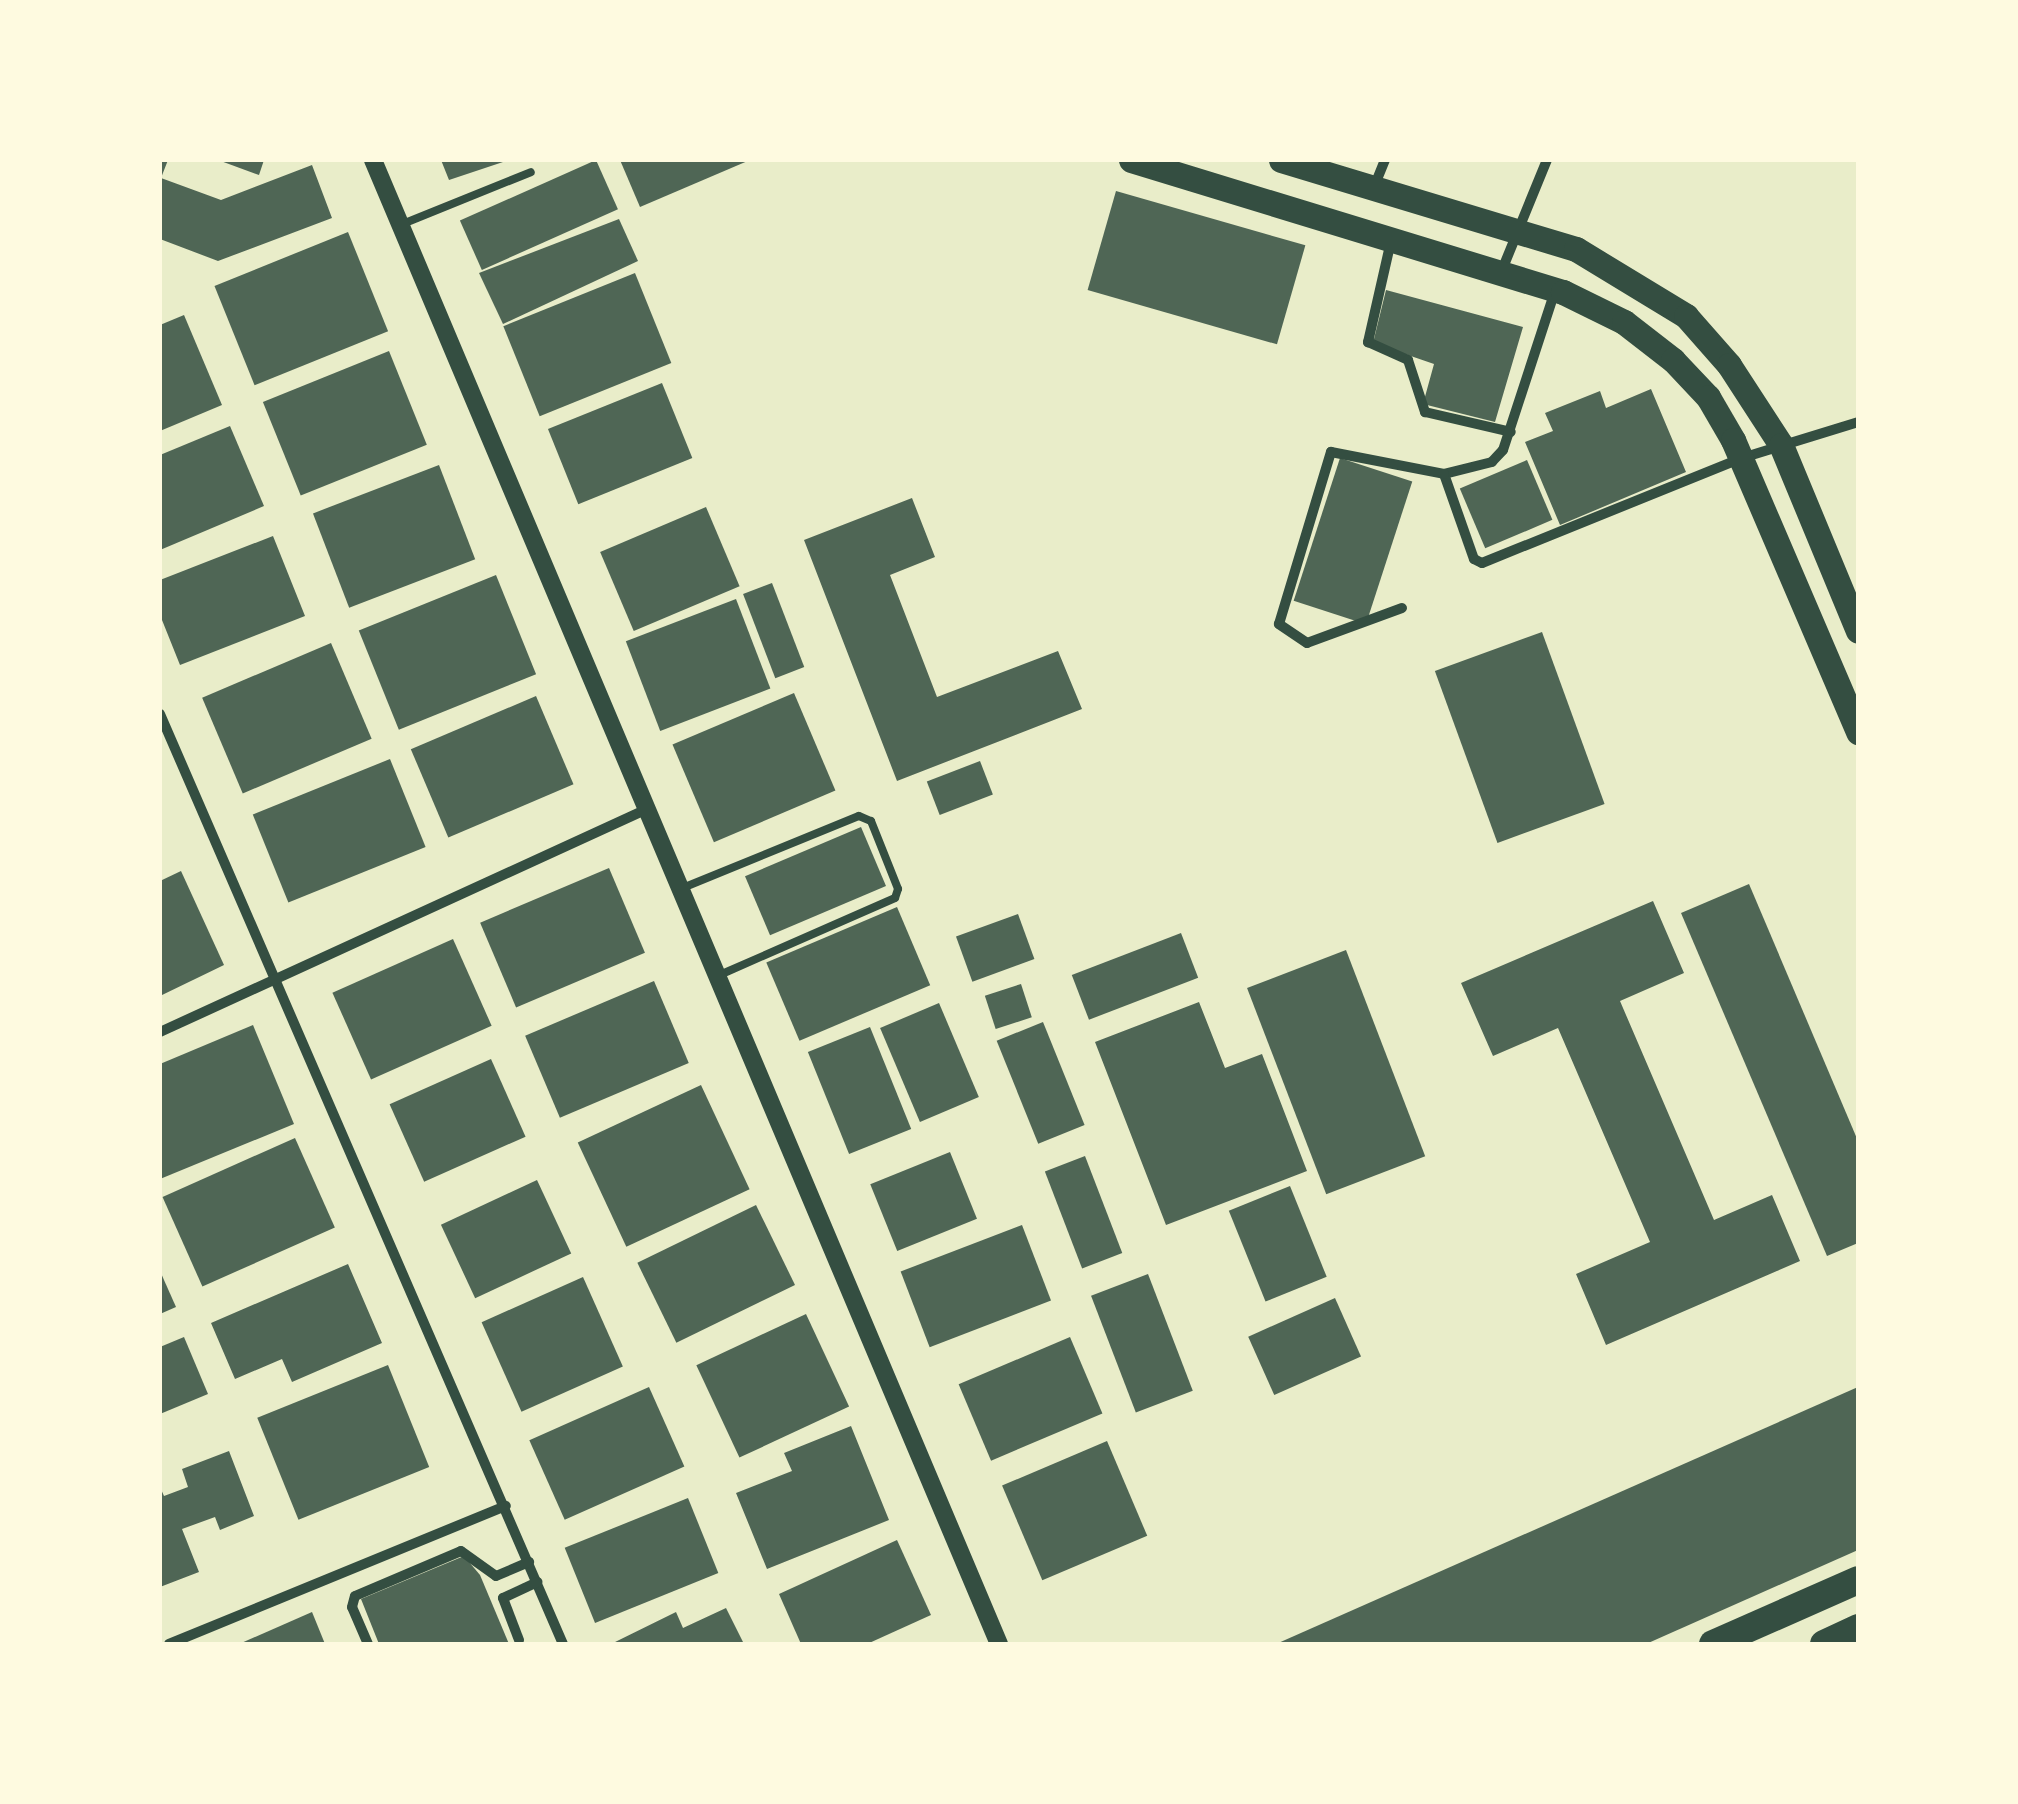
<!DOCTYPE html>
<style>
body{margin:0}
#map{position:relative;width:2018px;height:1804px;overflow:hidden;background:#e9edc9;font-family:Inter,sans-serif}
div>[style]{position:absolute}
.building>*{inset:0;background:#4f6655;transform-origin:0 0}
.service>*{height:8px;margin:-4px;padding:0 4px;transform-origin:4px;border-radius:4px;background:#344e41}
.minor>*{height:10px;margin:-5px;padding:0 5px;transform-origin:5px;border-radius:5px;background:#344e41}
.tertiary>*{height:18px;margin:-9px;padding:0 9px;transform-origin:9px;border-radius:9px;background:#344e41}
.primary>*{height:25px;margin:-12.5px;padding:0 12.5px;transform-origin:12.5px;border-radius:12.5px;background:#344e41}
.trunk>*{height:28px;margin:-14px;padding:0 14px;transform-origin:14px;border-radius:14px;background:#344e41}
span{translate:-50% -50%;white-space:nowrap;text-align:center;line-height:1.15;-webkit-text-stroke:8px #fefae0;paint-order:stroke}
.frame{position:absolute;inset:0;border:162px solid #fefae0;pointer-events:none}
</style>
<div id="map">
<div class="building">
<i style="clip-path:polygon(160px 160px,168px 160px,161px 178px,221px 200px,312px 165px,332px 218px,218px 261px,160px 239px)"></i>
<i style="clip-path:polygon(218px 160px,264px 160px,259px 175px)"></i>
<i style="clip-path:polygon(441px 160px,506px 160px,506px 161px,449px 180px)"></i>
<i style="left:596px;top:160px;width:54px;height:149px;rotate:66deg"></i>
<i style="clip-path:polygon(620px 160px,750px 160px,640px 207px)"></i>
<i style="left:1116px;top:191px;width:197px;height:103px;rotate:16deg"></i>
<i style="clip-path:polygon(619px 219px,638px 261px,503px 324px,479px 273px)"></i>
<i style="left:348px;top:232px;width:107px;height:144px;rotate:68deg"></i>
<i style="left:635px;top:273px;width:97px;height:142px;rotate:68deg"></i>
<i style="clip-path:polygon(1386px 290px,1523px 327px,1495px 422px,1423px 404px,1434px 364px,1373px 343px)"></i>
<i style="clip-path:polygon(184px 315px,222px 405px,160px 431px,160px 325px)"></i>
<i style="left:389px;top:351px;width:101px;height:136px;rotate:68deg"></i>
<i style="left:662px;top:383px;width:81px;height:123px;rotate:68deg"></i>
<i style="clip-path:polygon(1651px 389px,1686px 472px,1560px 525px,1525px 442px,1553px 431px,1545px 413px,1600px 391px,1606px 408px)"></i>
<i style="clip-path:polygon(230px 426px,264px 506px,160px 550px,160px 455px)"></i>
<i style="left:1340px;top:458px;width:76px;height:150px;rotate:18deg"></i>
<i style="left:1527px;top:460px;width:65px;height:73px;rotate:67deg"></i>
<i style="left:439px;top:465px;width:101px;height:135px;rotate:69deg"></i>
<i style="clip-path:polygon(912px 498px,935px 557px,890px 575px,937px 697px,1058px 651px,1082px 709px,897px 781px,804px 540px)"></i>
<i style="left:706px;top:507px;width:86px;height:115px;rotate:67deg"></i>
<i style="clip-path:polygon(273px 536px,305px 616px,180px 665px,160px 615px,160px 580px)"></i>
<i style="left:496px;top:575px;width:107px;height:148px;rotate:68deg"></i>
<i style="left:772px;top:583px;width:90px;height:31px;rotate:69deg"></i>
<i style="left:736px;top:599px;width:96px;height:118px;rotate:69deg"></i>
<i style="left:1542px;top:632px;width:183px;height:114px;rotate:70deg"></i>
<i style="left:331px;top:643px;width:104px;height:140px;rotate:67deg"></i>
<i style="left:794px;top:693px;width:106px;height:132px;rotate:67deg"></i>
<i style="left:536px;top:696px;width:96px;height:136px;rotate:67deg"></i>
<i style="left:390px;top:759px;width:95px;height:148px;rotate:68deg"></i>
<i style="left:980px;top:761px;width:36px;height:57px;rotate:69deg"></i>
<i style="left:861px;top:827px;width:64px;height:126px;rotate:67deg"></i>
<i style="left:609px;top:868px;width:92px;height:140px;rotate:67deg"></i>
<i style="clip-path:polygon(181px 871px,224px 965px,160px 996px,160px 881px)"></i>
<i style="clip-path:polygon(1749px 884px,1858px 1141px,1858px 1243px,1827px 1256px,1681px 913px)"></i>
<i style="clip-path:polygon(1653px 901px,1684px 973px,1620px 1001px,1714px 1220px,1772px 1195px,1800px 1261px,1606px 1345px,1576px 1274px,1650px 1242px,1558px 1028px,1493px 1056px,1461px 983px)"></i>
<i style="left:897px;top:907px;width:85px;height:142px;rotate:67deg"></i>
<i style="left:1018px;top:914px;width:48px;height:66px;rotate:70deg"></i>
<i style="left:1181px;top:933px;width:48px;height:117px;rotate:69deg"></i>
<i style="left:453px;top:939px;width:95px;height:132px;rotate:66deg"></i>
<i style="left:1346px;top:950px;width:221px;height:106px;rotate:69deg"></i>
<i style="left:654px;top:981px;width:89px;height:140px;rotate:67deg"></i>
<i style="left:1021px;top:984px;width:35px;height:38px;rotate:72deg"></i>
<i style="clip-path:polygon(1199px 1002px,1225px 1068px,1262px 1054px,1307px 1171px,1166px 1225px,1095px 1042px)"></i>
<i style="left:939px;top:1003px;width:102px;height:64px;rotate:67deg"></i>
<i style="left:1043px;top:1022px;width:111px;height:50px;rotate:68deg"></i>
<i style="clip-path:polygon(253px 1025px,294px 1124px,160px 1179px,160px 1064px)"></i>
<i style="left:870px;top:1027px;width:110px;height:67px;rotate:68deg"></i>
<i style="left:491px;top:1059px;width:85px;height:111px;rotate:66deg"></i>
<i style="left:701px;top:1085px;width:115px;height:136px;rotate:65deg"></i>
<i style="left:295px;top:1138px;width:98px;height:145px;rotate:66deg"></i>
<i style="left:950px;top:1152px;width:72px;height:86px;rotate:68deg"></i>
<i style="left:1085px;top:1156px;width:104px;height:43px;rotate:69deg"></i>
<i style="left:537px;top:1180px;width:81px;height:106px;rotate:65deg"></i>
<i style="left:1290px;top:1186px;width:98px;height:66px;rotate:68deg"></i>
<i style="left:756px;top:1205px;width:89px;height:132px;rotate:64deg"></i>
<i style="left:1022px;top:1225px;width:81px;height:130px;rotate:69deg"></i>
<i style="clip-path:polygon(348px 1264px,382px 1343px,292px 1382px,282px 1359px,235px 1379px,211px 1323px)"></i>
<i style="clip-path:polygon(160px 1271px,176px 1307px,160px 1314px)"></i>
<i style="left:1148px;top:1274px;width:125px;height:61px;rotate:69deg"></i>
<i style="left:583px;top:1277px;width:98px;height:111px;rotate:66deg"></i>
<i style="left:1335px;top:1298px;width:64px;height:95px;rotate:66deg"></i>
<i style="left:806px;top:1314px;width:102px;height:121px;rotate:65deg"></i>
<i style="clip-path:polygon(184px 1337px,208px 1394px,160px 1414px,160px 1347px)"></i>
<i style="left:1070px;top:1337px;width:83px;height:121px;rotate:67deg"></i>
<i style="left:388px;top:1365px;width:110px;height:141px;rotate:68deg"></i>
<i style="left:649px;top:1387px;width:87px;height:131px;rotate:66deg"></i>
<i style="clip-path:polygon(1858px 1387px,1858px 1550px,1646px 1644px,1276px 1644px)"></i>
<i style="clip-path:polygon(851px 1426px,889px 1520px,767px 1569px,736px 1493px,792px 1471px,784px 1453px)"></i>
<i style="left:1107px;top:1441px;width:103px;height:114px;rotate:67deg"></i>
<i style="clip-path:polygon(229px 1451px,254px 1516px,220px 1530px,215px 1517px,182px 1529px,199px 1572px,160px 1587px,160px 1487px,164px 1496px,188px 1487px,182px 1469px)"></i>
<i style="left:688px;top:1498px;width:81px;height:133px;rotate:68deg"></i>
<i style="clip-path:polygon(897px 1540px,931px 1615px,867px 1644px,801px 1644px,779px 1594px)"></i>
<i style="clip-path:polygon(464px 1556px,480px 1575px,509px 1644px,379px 1644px,361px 1599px)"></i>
<i style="clip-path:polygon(726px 1608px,744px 1644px,611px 1644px,676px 1612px,683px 1628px)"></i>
<i style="clip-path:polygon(312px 1612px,325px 1644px,239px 1644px)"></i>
</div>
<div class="service">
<i style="left:400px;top:225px;width:141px;rotate:-22deg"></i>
<i style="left:680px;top:889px;width:193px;rotate:-22.2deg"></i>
<i style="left:859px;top:816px;width:13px;rotate:23deg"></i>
<i style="left:871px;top:821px;width:73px;rotate:68.3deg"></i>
<i style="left:898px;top:889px;width:9px;rotate:108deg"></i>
<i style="left:895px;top:898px;width:191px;rotate:156.3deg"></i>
</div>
<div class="minor">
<i style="left:1374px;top:187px;width:29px;rotate:-68deg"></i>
<i style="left:1391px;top:241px;width:104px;rotate:102.8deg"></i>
<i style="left:1368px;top:342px;width:44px;rotate:24.2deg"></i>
<i style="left:1408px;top:360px;width:55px;rotate:71.9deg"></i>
<i style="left:1425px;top:412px;width:88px;rotate:13.1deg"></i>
<i style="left:1502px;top:270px;width:119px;rotate:-67.8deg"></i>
<i style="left:1555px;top:291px;width:167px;rotate:108.1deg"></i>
<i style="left:1503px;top:450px;width:16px;rotate:133deg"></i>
<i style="left:1492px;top:462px;width:49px;rotate:166deg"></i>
<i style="left:1444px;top:474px;width:90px;rotate:70.6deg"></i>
<i style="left:1474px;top:559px;width:9px;rotate:27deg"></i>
<i style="left:1482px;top:563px;width:280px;rotate:-22deg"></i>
<i style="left:1742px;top:458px;width:121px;rotate:-17.2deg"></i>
<i style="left:1402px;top:608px;width:101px;rotate:159.8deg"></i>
<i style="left:1307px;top:643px;width:34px;rotate:-146deg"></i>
<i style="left:1279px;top:624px;width:180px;rotate:-73.2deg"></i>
<i style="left:1331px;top:452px;width:115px;rotate:11deg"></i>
<i style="left:160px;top:714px;width:1014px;rotate:66.57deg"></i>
<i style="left:160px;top:1032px;width:536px;rotate:-24.6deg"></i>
<i style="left:519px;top:1640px;width:45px;rotate:-110.9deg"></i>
<i style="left:503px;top:1598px;width:38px;rotate:-25deg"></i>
<i style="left:169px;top:1644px;width:364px;rotate:-22.3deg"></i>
<i style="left:368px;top:1644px;width:40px;rotate:-113.4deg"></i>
<i style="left:352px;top:1607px;width:11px;rotate:-75deg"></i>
<i style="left:355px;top:1596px;width:115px;rotate:-23deg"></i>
<i style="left:461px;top:1551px;width:43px;rotate:35.5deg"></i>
<i style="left:496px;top:1576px;width:36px;rotate:-23deg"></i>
</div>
<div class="tertiary">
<i style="left:373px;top:160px;width:1611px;rotate:67.13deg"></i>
</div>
<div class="primary">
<i style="left:1131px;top:160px;width:452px;rotate:17deg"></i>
<i style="left:1563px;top:292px;width:68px;rotate:26.2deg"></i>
<i style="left:1624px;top:322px;width:62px;rotate:37.8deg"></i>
<i style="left:1673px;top:360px;width:51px;rotate:46.6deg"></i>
<i style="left:1708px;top:397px;width:50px;rotate:59.8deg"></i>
<i style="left:1733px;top:440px;width:318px;rotate:66.8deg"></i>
<i style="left:1281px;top:160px;width:308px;rotate:16.8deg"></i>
<i style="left:1576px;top:249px;width:129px;rotate:31.3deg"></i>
<i style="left:1686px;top:316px;width:65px;rotate:48.7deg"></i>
<i style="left:1729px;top:365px;width:95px;rotate:57deg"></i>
<i style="left:1781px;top:445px;width:201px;rotate:67.5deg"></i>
</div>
<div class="trunk">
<i style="left:1713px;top:1644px;width:158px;rotate:-23.8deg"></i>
<i style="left:1824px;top:1644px;width:38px;rotate:-25deg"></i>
</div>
<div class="frame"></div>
</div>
